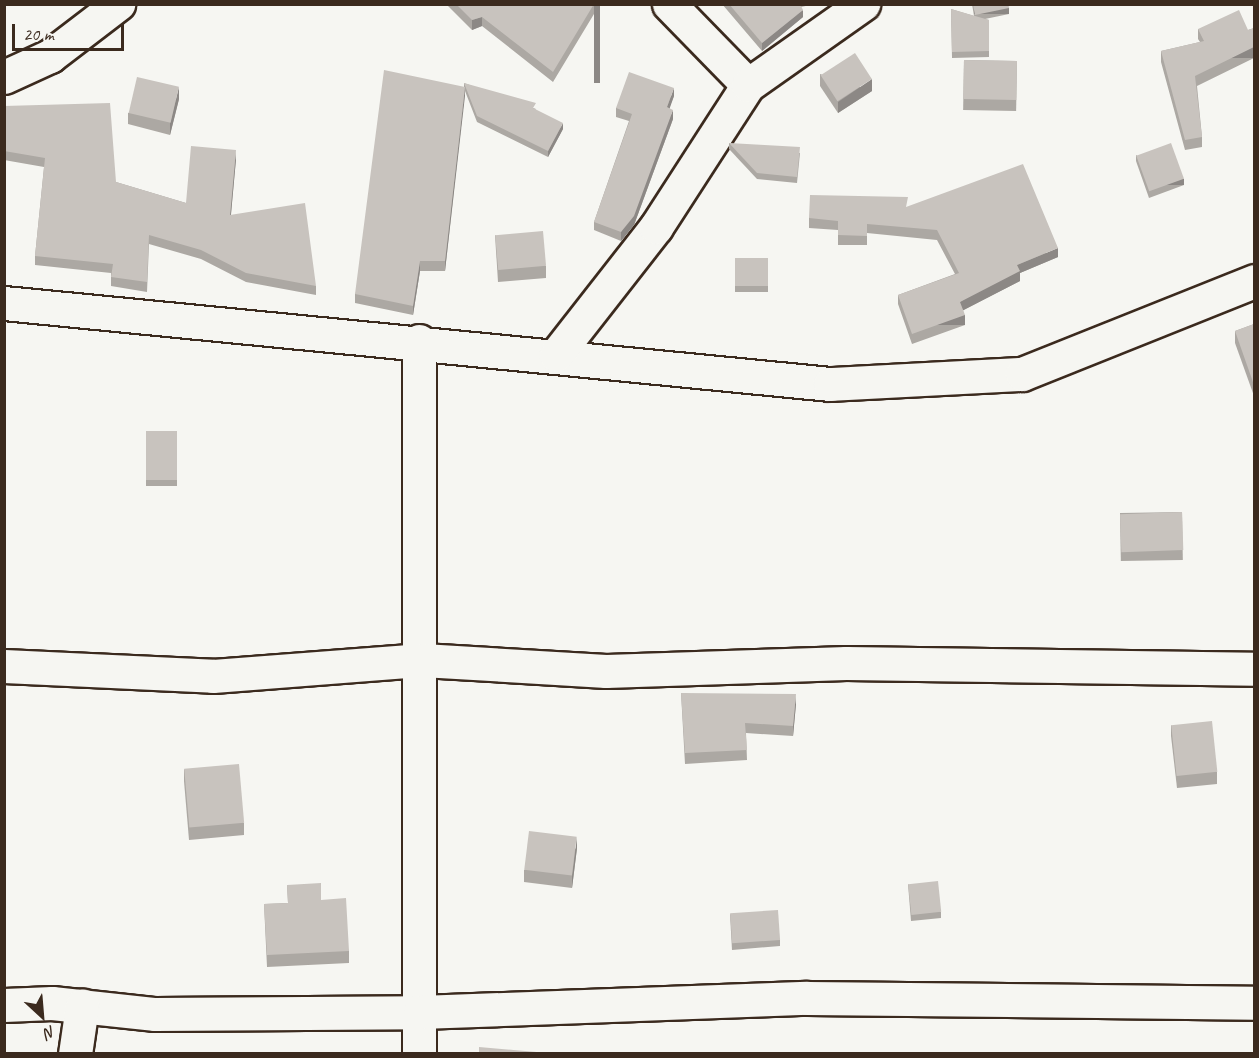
<!DOCTYPE html>
<style>
body{margin:0}
#map{position:relative;width:1259px;height:1058px;overflow:hidden;background:#f6f6f2;font-family:Caveat,sans-serif}
div>[style]{position:absolute}
.roads{filter:drop-shadow(2px 0 #3b2a1e) drop-shadow(-2px 0 #3b2a1e) drop-shadow(0 2px #3b2a1e) drop-shadow(0 -2px #3b2a1e)}
.minor>*{height:33px;margin:-16.5px;padding:0 16.5px;transform-origin:16.5px;border-radius:16.5px;background:#f6f6f2}
.wall>*{inset:0;background:#aca8a3;transform-origin:0 0}
.shaded-wall>*{inset:0;background:#8c8885;transform-origin:0 0}
.building>*{inset:0;background:#c8c3be;transform-origin:0 0}
span{translate:-50% -50%;white-space:nowrap;text-align:center;line-height:1.15;-webkit-text-stroke:5px #f6f6f2;paint-order:stroke}
.frame{position:absolute;inset:0;border:6px solid #3b2a1e;pointer-events:none}
.north{position:absolute;left:12px;top:986px;width:60px;height:60px;-webkit-text-stroke:4px #f6f6f2;paint-order:stroke;rotate:154deg;font-size:16px;font-weight:700;line-height:24px;text-align:center;color:#3b2a1e}
.north::after{content:'';display:block;margin:auto;width:21px;height:27px;background:#3b2a1e;clip-path:polygon(50% 0,100% 100%,50% 72%,0 100%)}
.scale{position:absolute;left:12px;top:24px;width:112px;height:27px;box-sizing:border-box;border:3px solid #3b2a1e;border-top:0;padding-left:8px;font-size:18px;line-height:21px;white-space:nowrap;color:#3b2a1e;-webkit-text-stroke:4px #f6f6f2;paint-order:stroke}
</style>
<div id="map">
<div class="roads">
<div class="minor">
<i style="left:669px;top:4px;width:113px;rotate:45.7deg"></i>
<i style="left:4px;top:77px;width:51px;rotate:-24.5deg"></i>
<i style="left:50px;top:56px;width:86px;rotate:-37.4deg"></i>
<i style="left:4px;top:303px;width:830px;rotate:5.6deg"></i>
<i style="left:830px;top:384px;width:192px;rotate:-3deg"></i>
<i style="left:1022px;top:374px;width:250px;rotate:-21.8deg"></i>
<i style="left:419px;top:341px;width:713px;rotate:90deg"></i>
<i style="left:556px;top:355px;width:162px;rotate:-52deg"></i>
<i style="left:656px;top:227px;width:169px;rotate:-57.1deg"></i>
<i style="left:748px;top:85px;width:141px;rotate:-35.2deg"></i>
<i style="left:4px;top:666px;width:209px;rotate:2.7deg"></i>
<i style="left:213px;top:676px;width:210px;rotate:-4.4deg"></i>
<i style="left:422px;top:660px;width:184px;rotate:3.4deg"></i>
<i style="left:606px;top:671px;width:240px;rotate:-1.9deg"></i>
<i style="left:846px;top:663px;width:408px;rotate:0.8deg"></i>
<i style="left:4px;top:1005px;width:48px;rotate:-2.4deg"></i>
<i style="left:52px;top:1003px;width:104px;rotate:6.1deg"></i>
<i style="left:155px;top:1014px;width:265px;rotate:-0.4deg"></i>
<i style="left:420px;top:1012px;width:387px;rotate:-2.1deg"></i>
<i style="left:807px;top:998px;width:447px;rotate:0.6deg"></i>
<i style="left:75px;top:1054px;width:49px;rotate:-81.7deg"></i>
</div>
</div>
<div class="wall">
<i style="clip-path:polygon(446px 4px,600px 4px,553px 82px,482px 26px,472px 30px)"></i>
<i style="clip-path:polygon(722px 4px,815px 4px,801px 7px,803px 17px,762px 51px)"></i>
<i style="clip-path:polygon(972px 4px,1008px 4px,1009px 14px,985px 19px,989px 20px,989px 57px,952px 58px,951px 9px,974px 16px)"></i>
<i style="clip-path:polygon(1254px 28px,1254px 58px,1197px 86px,1202px 137px,1202px 147px,1185px 150px,1161px 62px,1161px 51px,1200px 42px,1198px 39px,1198px 29px,1248px 30px)"></i>
<i style="left:964px;top:60px;width:53px;height:50px;rotate:1deg"></i>
<i style="clip-path:polygon(820px 74px,872px 91px,838px 113px,820px 86px)"></i>
<i style="clip-path:polygon(464px 83px,536px 109px,535px 110px,563px 129px,548px 157px,477px 122px,465px 91px,445px 271px,420px 271px,413px 315px,355px 303px,355px 294px,464px 87px)"></i>
<i style="clip-path:polygon(674px 96px,669px 108px,673px 119px,634px 225px,621px 241px,594px 230px,594px 222px,629px 121px,616px 117px,616px 108px)"></i>
<i style="clip-path:polygon(179px 99px,170px 135px,128px 124px,128px 113px)"></i>
<i style="clip-path:polygon(4px 106px,116px 182px,186px 203px,236px 159px,231px 215px,316px 286px,316px 295px,246px 282px,201px 259px,149px 244px,147px 292px,111px 286px,111px 273px,35px 265px,35px 256px,44px 167px,4px 160px)"></i>
<i style="clip-path:polygon(729px 143px,800px 153px,797px 183px,757px 179px,729px 149px)"></i>
<i style="clip-path:polygon(1136px 155px,1184px 185px,1149px 198px,1136px 161px)"></i>
<i style="clip-path:polygon(908px 207px,1058px 257px,1020px 273px,1020px 281px,963px 310px,965px 325px,912px 344px,898px 304px,898px 295px,955px 274px,937px 240px,867px 233px,867px 245px,838px 245px,838px 230px,809px 228px,809px 218px)"></i>
<i style="clip-path:polygon(495px 235px,546px 266px,546px 278px,498px 282px)"></i>
<i style="left:768px;top:258px;width:34px;height:33px;rotate:90deg"></i>
<i style="clip-path:polygon(1254px 324px,1254px 396px,1235px 343px,1235px 331px)"></i>
<i style="left:146px;top:431px;width:31px;height:55px"></i>
<i style="left:1182px;top:512px;width:48px;height:62px;rotate:89deg"></i>
<i style="clip-path:polygon(681px 693px,796px 704px,793px 736px,746px 733px,747px 760px,685px 764px)"></i>
<i style="clip-path:polygon(1171px 725px,1217px 772px,1217px 784px,1177px 788px,1171px 736px)"></i>
<i style="clip-path:polygon(184px 769px,244px 823px,244px 835px,189px 840px,184px 781px)"></i>
<i style="clip-path:polygon(577px 848px,572px 888px,524px 882px,524px 870px)"></i>
<i style="clip-path:polygon(908px 884px,941px 912px,941px 918px,911px 921px)"></i>
<i style="clip-path:polygon(287px 885px,321px 900px,349px 951px,349px 963px,267px 967px,264px 904px,288px 903px)"></i>
<i style="clip-path:polygon(730px 914px,780px 940px,780px 946px,732px 950px)"></i>
</div>
<div class="shaded-wall">
<i style="left:594px;top:4px;width:6px;height:79px"></i>
<i style="left:1009px;top:8px;width:6px;height:35px;rotate:90deg"></i>
<i style="clip-path:polygon(803px 10px,803px 17px,762px 51px,762px 43px)"></i>
<i style="clip-path:polygon(482px 17px,482px 26px,472px 30px,472px 20px)"></i>
<i style="left:1254px;top:47px;width:11px;height:66px;rotate:90deg"></i>
<i style="clip-path:polygon(872px 79px,872px 91px,838px 113px,838px 102px)"></i>
<i style="clip-path:polygon(179px 87px,179px 99px,170px 135px,170px 123px)"></i>
<i style="clip-path:polygon(465px 87px,465px 96px,445px 271px,445px 261px)"></i>
<i style="clip-path:polygon(674px 88px,674px 96px,667px 116px,667px 107px)"></i>
<i style="clip-path:polygon(673px 110px,673px 119px,634px 225px,621px 241px,621px 232px)"></i>
<i style="clip-path:polygon(563px 123px,563px 129px,548px 157px,548px 151px)"></i>
<i style="clip-path:polygon(236px 150px,236px 159px,230px 224px,230px 215px)"></i>
<i style="left:1184px;top:179px;width:6px;height:37px;rotate:90deg"></i>
<i style="clip-path:polygon(1058px 248px,1058px 257px,1020px 273px,1020px 281px,960px 312px,960px 302px,1017px 265px)"></i>
<i style="clip-path:polygon(420px 261px,420px 271px,413px 315px,413px 306px)"></i>
<i style="left:965px;top:315px;width:10px;height:56px;rotate:90deg"></i>
<i style="clip-path:polygon(796px 694px,796px 704px,793px 736px,793px 726px)"></i>
<i style="clip-path:polygon(577px 837px,577px 848px,572px 888px,572px 877px)"></i>
</div>
<div class="building">
<i style="clip-path:polygon(456px 4px,594px 4px,553px 72px,482px 17px,472px 20px)"></i>
<i style="clip-path:polygon(729px 4px,800px 4px,803px 10px,762px 43px)"></i>
<i style="clip-path:polygon(973px 4px,1008px 4px,1009px 8px,975px 15px)"></i>
<i style="clip-path:polygon(951px 9px,989px 20px,989px 51px,952px 52px)"></i>
<i style="clip-path:polygon(1239px 10px,1248px 30px,1254px 28px,1254px 47px,1195px 76px,1202px 137px,1185px 140px,1161px 51px,1204px 41px,1198px 29px)"></i>
<i style="left:855px;top:53px;width:31px;height:41px;rotate:57deg"></i>
<i style="left:964px;top:60px;width:53px;height:39px;rotate:1deg"></i>
<i style="clip-path:polygon(384px 70px,465px 87px,445px 261px,420px 261px,413px 306px,355px 294px)"></i>
<i style="clip-path:polygon(629px 72px,674px 88px,667px 107px,673px 110px,634px 216px,621px 232px,594px 222px,632px 114px,616px 108px)"></i>
<i style="left:137px;top:77px;width:43px;height:37px;rotate:13deg"></i>
<i style="clip-path:polygon(464px 83px,536px 103px,533px 108px,563px 123px,548px 151px,477px 116px)"></i>
<i style="clip-path:polygon(110px 103px,116px 182px,186px 203px,191px 146px,236px 150px,230px 215px,305px 203px,316px 286px,246px 273px,201px 250px,149px 235px,147px 282px,111px 277px,113px 264px,35px 256px,45px 158px,4px 151px,4px 106px)"></i>
<i style="clip-path:polygon(729px 143px,800px 147px,797px 177px,757px 173px)"></i>
<i style="left:1171px;top:143px;width:38px;height:37px;rotate:70deg"></i>
<i style="clip-path:polygon(1023px 164px,1058px 248px,1017px 265px,1020px 271px,960px 302px,965px 315px,912px 334px,898px 295px,959px 273px,937px 230px,867px 224px,867px 236px,838px 235px,838px 221px,809px 218px,810px 195px,908px 197px,906px 207px)"></i>
<i style="left:543px;top:231px;width:35px;height:48px;rotate:85deg"></i>
<i style="left:768px;top:258px;width:28px;height:33px;rotate:90deg"></i>
<i style="clip-path:polygon(1254px 324px,1254px 385px,1235px 331px)"></i>
<i style="left:146px;top:431px;width:31px;height:49px"></i>
<i style="left:1182px;top:512px;width:38px;height:62px;rotate:88deg"></i>
<i style="clip-path:polygon(681px 693px,796px 694px,793px 726px,745px 723px,747px 750px,685px 753px)"></i>
<i style="left:1212px;top:721px;width:51px;height:41px;rotate:84deg"></i>
<i style="left:239px;top:764px;width:59px;height:55px;rotate:85deg"></i>
<i style="left:529px;top:831px;width:48px;height:39px;rotate:7deg"></i>
<i style="left:938px;top:881px;width:31px;height:30px;rotate:84deg"></i>
<i style="clip-path:polygon(321px 883px,321px 900px,346px 898px,349px 951px,267px 955px,264px 904px,288px 903px,287px 885px)"></i>
<i style="left:778px;top:910px;width:30px;height:48px;rotate:86deg"></i>
<i style="clip-path:polygon(479px 1047px,548px 1053px,479px 1053px)"></i>
</div>
<div class="frame"></div>
<div class="north">N</div>
<div class="scale">20 m</div>
</div>
